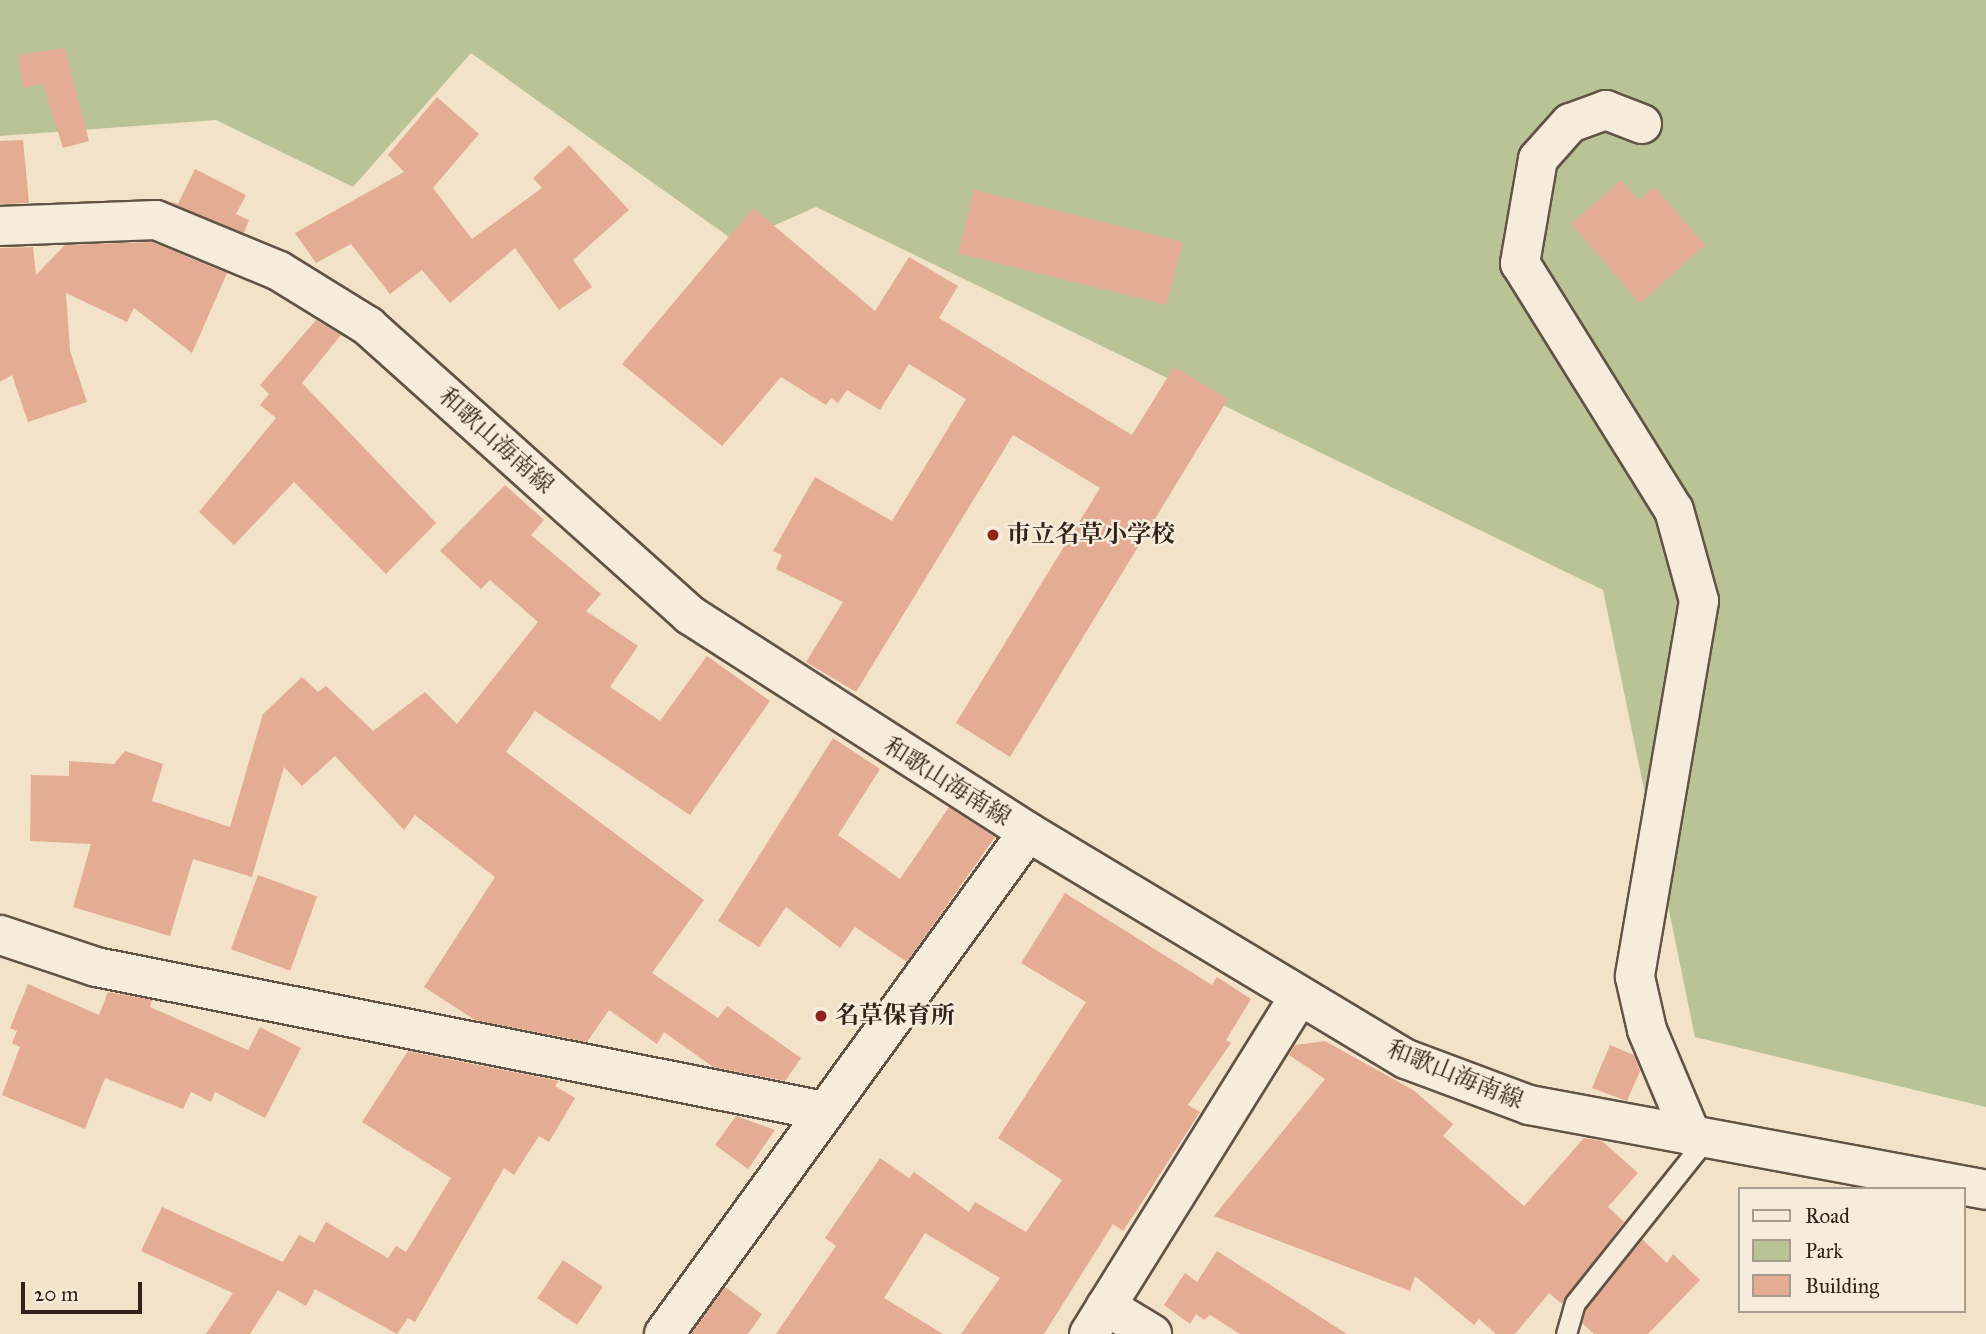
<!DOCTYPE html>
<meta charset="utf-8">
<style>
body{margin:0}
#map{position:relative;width:1986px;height:1334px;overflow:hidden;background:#f1e2c8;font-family:"IM FELL Great Primer","Noto Serif JP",serif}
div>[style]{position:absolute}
.green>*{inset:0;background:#bac396}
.building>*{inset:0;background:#e4ac92;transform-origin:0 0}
.roads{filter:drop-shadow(2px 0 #615345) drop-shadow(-2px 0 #615345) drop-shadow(0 2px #615345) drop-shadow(0 -2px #615345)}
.lane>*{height:19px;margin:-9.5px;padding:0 9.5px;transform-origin:9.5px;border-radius:9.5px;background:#f6ecdb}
.street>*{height:38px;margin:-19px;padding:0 19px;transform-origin:19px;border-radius:19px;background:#f6ecdb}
.secondary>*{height:38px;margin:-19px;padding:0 19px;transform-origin:19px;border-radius:19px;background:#f6ecdb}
.dots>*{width:19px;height:19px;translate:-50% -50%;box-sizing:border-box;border:4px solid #f6ecdb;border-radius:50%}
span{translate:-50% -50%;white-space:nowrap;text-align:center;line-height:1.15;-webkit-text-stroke:5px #f6ecdb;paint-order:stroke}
.street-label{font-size:24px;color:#312319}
.poi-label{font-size:24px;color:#312319;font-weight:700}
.left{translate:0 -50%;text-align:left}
.legend{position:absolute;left:1738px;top:1187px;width:228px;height:126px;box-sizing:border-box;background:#f6ecdb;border:2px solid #a79c8d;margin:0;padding:9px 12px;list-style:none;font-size:21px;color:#312319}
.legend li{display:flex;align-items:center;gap:14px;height:35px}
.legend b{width:35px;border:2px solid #a79c8d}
.scale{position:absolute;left:21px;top:1282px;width:121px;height:32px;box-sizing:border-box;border:4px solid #312319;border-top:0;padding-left:9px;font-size:21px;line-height:24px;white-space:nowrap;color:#312319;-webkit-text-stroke:5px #f6ecdb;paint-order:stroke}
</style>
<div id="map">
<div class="green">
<i style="clip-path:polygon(0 0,1986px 0,1986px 1107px,1695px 1037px,1603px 590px,816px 207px,736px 242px,471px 53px,353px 187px,216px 120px,0 136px)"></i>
</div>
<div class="building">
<i style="clip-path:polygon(65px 48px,89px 141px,63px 148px,43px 84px,23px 88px,18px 55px)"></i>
<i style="clip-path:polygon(437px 97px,479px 134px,433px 188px,472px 239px,542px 188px,533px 178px,569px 145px,629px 210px,573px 260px,592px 287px,559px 310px,515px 248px,450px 303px,422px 270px,390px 294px,351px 244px,316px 263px,295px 233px,404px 172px,388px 155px)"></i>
<i style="clip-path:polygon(23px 140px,29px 203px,0 204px,0 141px)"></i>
<i style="clip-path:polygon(195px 169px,246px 195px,236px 214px,249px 220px,244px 233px,157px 198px,178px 204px)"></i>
<i style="clip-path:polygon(1621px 180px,1639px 201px,1654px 187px,1705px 245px,1640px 303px,1571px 224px)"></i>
<i style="left:974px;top:190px;width:215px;height:65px;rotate:14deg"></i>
<i style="clip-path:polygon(753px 208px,875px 311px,909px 257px,958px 286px,939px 318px,1132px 435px,1174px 367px,1228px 399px,1010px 757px,956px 723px,1100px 488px,1013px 435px,856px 692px,806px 662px,843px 602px,776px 569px,782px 555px,773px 551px,815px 477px,892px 521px,966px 399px,909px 364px,880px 410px,847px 390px,838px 403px,831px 398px,826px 405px,781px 377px,722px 446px,622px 364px)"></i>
<i style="clip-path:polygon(152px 242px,227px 273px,192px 353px,134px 308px,127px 322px,66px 293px,70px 351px,87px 402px,28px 422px,12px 375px,0 382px,0 248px,33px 247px,36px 275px,65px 245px)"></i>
<i style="clip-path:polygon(316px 320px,341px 335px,302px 383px,436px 523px,386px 574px,294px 482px,234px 545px,199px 512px,276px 418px,260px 405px,269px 394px,260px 385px)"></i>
<i style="clip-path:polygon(505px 485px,544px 520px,531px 535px,601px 594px,586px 611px,638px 646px,610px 687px,660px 721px,707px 656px,770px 701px,690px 815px,535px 711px,506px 752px,704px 900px,652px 973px,718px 1018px,727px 1006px,801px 1058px,785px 1081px,713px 1067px,664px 1032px,657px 1044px,609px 1010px,587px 1042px,475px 1020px,424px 987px,495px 877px,415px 815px,404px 830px,335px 756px,302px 786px,284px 767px,252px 877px,193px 859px,170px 936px,73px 907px,91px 844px,30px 841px,31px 775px,69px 776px,69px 761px,114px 764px,125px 751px,163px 764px,152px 801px,230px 827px,263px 714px,302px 677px,318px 692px,326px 686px,373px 731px,425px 692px,457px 724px,538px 622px,490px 580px,481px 589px,440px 551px)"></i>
<i style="clip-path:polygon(833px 738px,880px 769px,838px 835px,900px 879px,949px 807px,995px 837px,907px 962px,855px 927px,840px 948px,786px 907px,759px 947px,718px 921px)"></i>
<i style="left:258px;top:875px;width:63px;height:79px;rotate:20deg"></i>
<i style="clip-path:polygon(1065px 893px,1212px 985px,1217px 977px,1251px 999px,1226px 1040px,1231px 1043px,1188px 1105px,1200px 1112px,1137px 1210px,1123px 1231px,1113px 1224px,1044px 1334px,961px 1334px,1000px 1278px,925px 1233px,884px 1298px,943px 1334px,776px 1334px,836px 1246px,825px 1238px,880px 1158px,909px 1178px,914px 1172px,969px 1212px,975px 1202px,1026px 1232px,1062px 1180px,998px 1138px,1086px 1002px,1021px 963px)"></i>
<i style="clip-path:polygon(28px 984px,99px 1015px,108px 992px,152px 1000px,150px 1007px,248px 1050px,260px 1027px,301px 1048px,265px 1118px,215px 1092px,211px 1102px,191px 1092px,183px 1109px,105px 1078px,85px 1129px,2px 1095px,20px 1047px,12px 1043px,17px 1031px,10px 1028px)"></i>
<i style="clip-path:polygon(1325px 1041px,1413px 1090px,1453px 1124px,1443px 1136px,1524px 1206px,1584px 1138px,1602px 1141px,1638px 1173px,1608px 1207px,1624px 1222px,1562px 1304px,1549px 1293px,1515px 1334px,1496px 1334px,1479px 1319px,1474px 1325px,1415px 1276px,1410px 1291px,1214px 1216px,1325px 1079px,1289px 1055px,1295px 1045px)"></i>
<i style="clip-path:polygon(1610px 1045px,1634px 1055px,1640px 1071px,1627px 1101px,1592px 1088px)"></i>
<i style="clip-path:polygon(408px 1051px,559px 1081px,555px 1086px,575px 1098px,549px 1142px,539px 1136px,514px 1175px,504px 1168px,415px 1322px,408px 1318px,397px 1334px,315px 1289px,306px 1306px,278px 1290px,250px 1334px,206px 1334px,233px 1293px,141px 1251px,162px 1207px,283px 1262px,299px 1235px,314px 1243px,326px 1222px,388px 1258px,396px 1246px,406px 1252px,451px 1178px,362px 1122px)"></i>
<i style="clip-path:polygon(736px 1116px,775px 1130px,748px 1169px,715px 1145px)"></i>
<i style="clip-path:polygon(1642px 1239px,1667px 1263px,1673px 1254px,1700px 1280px,1648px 1334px,1594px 1334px,1582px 1323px,1586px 1309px)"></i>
<i style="clip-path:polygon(1217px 1251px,1347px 1334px,1240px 1334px,1210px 1315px,1204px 1320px,1196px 1314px,1190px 1324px,1164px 1305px,1185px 1273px,1197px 1282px)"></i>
<i style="left:563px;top:1260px;width:48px;height:46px;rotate:34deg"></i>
<i style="clip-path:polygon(725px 1287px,762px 1314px,748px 1334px,691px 1334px)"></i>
</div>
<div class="roads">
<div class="lane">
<i style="left:1566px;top:1334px;width:32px;rotate:-74deg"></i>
<i style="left:1575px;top:1303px;width:208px;rotate:-51.4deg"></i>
</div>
<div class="street">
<i style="left:1642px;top:124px;width:39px;rotate:-159deg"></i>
<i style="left:1606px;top:110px;width:38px;rotate:160deg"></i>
<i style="left:1570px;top:123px;width:48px;rotate:131.6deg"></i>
<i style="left:1538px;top:159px;width:106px;rotate:99.8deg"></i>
<i style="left:1520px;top:263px;width:291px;rotate:58.1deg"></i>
<i style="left:1674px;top:510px;width:94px;rotate:74.6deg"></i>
<i style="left:1699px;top:601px;width:381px;rotate:99.7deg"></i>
<i style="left:1635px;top:977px;width:54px;rotate:77.2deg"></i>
<i style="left:1647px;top:1030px;width:116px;rotate:67.2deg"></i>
<i style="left:0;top:935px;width:101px;rotate:18.4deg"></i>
<i style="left:96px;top:967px;width:742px;rotate:11.19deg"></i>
<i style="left:1106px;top:1306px;width:54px;rotate:31.3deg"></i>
<i style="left:664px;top:1334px;width:620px;rotate:-54.05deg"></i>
<i style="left:1089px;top:1334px;width:396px;rotate:-58.1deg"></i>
</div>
<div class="secondary">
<i style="left:0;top:226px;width:156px;rotate:-2.2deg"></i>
<i style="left:156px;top:220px;width:133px;rotate:22.5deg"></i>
<i style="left:279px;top:271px;width:105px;rotate:31.7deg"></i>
<i style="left:368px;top:326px;width:433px;rotate:41.9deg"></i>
<i style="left:690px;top:615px;width:402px;rotate:32.7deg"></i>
<i style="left:1028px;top:832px;width:441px;rotate:31deg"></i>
<i style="left:1406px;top:1059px;width:131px;rotate:20.5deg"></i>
<i style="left:1529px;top:1105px;width:465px;rotate:10.5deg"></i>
</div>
</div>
<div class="dots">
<i style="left:993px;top:535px;background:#8f2418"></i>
<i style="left:821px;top:1016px;background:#8f2418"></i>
</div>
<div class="street-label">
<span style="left:496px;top:441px;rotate:42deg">和歌山海南線</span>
<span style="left:947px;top:782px;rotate:32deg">和歌山海南線</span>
<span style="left:1455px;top:1075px;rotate:22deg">和歌山海南線</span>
</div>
<div class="poi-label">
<span class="left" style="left:1007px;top:535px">市立名草小学校</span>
<span class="left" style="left:835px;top:1016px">名草保育所</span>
</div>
<ul class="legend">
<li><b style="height:9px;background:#f6ecdb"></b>Road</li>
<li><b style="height:19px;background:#bac396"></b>Park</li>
<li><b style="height:19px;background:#e4ac92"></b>Building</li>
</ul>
<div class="scale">20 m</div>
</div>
